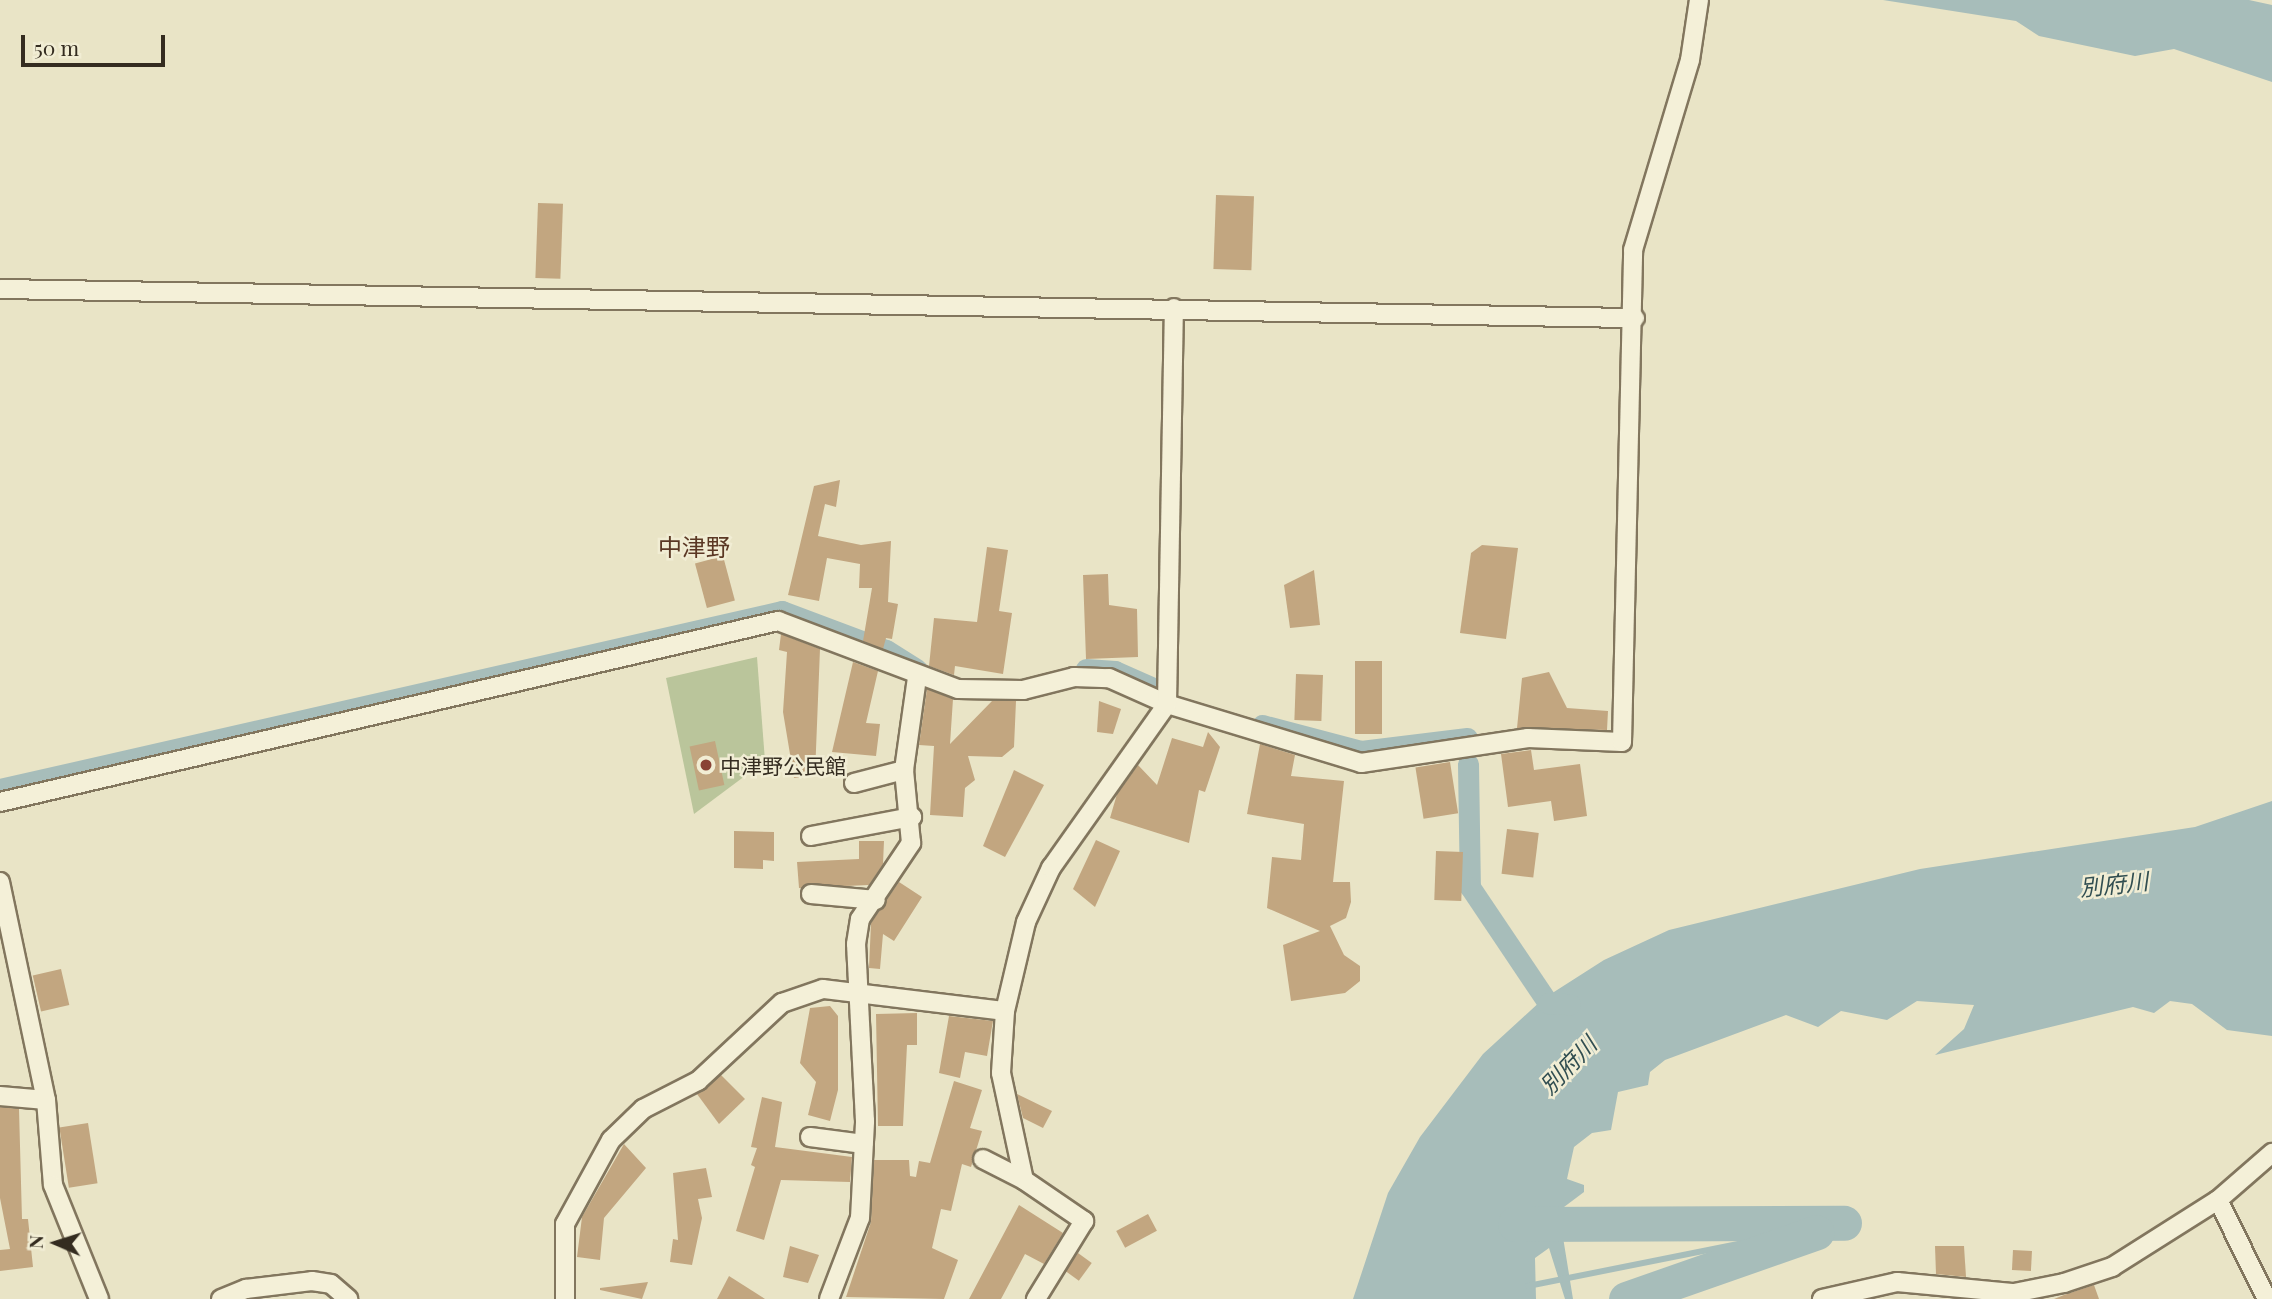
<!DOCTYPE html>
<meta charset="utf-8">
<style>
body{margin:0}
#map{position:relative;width:2272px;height:1299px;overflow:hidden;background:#e9e4c6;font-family:"Playfair Display","Noto Sans JP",serif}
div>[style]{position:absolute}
.green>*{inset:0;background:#bac59b}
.water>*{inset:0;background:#a7bdba}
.stream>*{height:6px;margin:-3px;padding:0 3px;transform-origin:3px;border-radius:3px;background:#a7bdba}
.canal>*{height:21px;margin:-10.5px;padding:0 10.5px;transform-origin:10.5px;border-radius:10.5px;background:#a7bdba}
.river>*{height:35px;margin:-17.5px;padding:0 17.5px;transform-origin:17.5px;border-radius:17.5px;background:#a7bdba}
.building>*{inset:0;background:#c2a680;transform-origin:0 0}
.roads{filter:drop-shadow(2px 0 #82765e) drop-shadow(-2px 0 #82765e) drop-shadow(0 2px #82765e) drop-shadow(0 -2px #82765e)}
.minor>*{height:18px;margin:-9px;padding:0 9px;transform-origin:9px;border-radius:9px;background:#f4f0d8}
.dots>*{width:19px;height:19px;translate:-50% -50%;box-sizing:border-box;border:4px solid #f1edd4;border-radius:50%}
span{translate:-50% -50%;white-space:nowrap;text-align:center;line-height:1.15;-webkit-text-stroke:5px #f1edd4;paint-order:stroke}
.poi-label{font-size:21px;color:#342c20}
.left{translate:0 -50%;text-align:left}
.water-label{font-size:23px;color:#314e51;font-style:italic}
.quarter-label{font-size:24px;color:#5b3824}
.north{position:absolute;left:21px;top:1208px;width:70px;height:70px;-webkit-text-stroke:5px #f1edd4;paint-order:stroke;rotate:273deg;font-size:19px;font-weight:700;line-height:28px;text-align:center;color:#342c20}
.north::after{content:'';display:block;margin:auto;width:24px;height:32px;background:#342c20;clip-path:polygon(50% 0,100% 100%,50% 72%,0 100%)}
.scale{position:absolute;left:21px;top:35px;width:144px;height:32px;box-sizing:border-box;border:4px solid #342c20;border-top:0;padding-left:9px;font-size:21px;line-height:24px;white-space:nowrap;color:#342c20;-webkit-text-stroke:5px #f1edd4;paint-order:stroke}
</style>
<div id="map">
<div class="green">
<i style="clip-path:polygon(757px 657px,765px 761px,694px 814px,666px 678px)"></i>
</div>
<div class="water">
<i style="clip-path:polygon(1883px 0,2249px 0,2272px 5px,2272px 82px,2174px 49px,2135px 56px,2039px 36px,2016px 21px)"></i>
<i style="clip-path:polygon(2272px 801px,2272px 1036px,2227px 1030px,2192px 1004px,2170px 1001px,2154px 1013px,2133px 1007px,1935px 1055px,1964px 1029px,1974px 1005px,1917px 1001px,1887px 1020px,1841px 1011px,1818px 1027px,1786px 1015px,1665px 1060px,1650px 1072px,1648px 1085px,1618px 1092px,1611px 1130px,1592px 1133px,1574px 1147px,1567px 1179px,1584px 1185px,1584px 1192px,1564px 1207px,1562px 1231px,1573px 1299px,1565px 1299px,1549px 1248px,1535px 1258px,1536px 1299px,1353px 1299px,1388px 1193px,1420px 1137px,1483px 1054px,1543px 999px,1604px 960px,1669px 930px,1920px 869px,2195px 827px)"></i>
</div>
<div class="stream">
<i style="left:1528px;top:1286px;width:322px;rotate:-11.3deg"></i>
</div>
<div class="canal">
<i style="left:1086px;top:669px;width:29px;rotate:4deg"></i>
<i style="left:1115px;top:671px;width:39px;rotate:24deg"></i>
<i style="left:1262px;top:725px;width:102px;rotate:14.7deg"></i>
<i style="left:1361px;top:751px;width:107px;rotate:-7deg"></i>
<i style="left:1468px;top:764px;width:123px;rotate:89.1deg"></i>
<i style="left:1470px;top:887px;width:140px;rotate:56.1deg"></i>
<i style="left:1548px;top:1003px;width:22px;rotate:3deg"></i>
<i style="left:0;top:789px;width:802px;rotate:-12.82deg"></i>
<i style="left:782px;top:611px;width:111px;rotate:20.6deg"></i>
<i style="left:886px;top:650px;width:36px;rotate:32deg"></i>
</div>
<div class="river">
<i style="left:1515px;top:1224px;width:329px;rotate:-0.2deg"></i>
<i style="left:1626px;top:1299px;width:202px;rotate:-19.3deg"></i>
</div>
<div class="building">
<i style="left:1216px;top:195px;width:38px;height:74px;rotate:2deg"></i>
<i style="left:538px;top:203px;width:25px;height:75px;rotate:2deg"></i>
<i style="clip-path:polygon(840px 480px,836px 507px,825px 504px,818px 536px,861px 545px,891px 541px,888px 602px,898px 604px,892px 639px,886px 638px,883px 649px,863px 641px,872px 588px,859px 588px,860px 564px,827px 558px,819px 601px,788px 595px,814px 486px)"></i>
<i style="clip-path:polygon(1482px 545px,1518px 548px,1506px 639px,1460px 633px,1471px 553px)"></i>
<i style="clip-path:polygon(987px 547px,1008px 550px,999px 611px,1012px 613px,1003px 674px,955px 666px,954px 675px,929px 666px,934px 618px,977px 622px)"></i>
<i style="left:723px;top:556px;width:46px;height:29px;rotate:75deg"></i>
<i style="clip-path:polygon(1314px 570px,1320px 625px,1290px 628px,1284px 585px)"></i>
<i style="clip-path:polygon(1108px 574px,1109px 605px,1137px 609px,1138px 657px,1086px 659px,1083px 575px)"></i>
<i style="clip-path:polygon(781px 634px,820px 649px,815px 775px,794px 778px,783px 712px,787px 652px,779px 650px)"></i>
<i style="left:1355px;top:661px;width:27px;height:73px"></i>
<i style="clip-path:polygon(853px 662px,878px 671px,866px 723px,880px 724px,876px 756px,832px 752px)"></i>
<i style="clip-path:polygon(1549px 672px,1567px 708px,1608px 711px,1607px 730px,1517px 728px,1522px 678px)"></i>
<i style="left:1296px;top:674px;width:27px;height:46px;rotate:2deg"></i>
<i style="clip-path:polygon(927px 689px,953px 699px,950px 744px,992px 701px,1016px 701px,1014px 747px,1002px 757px,968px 756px,975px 780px,965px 788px,963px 817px,930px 815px,934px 746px,919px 745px)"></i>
<i style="clip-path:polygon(1099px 701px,1121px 709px,1113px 734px,1097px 732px)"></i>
<i style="clip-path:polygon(1208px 732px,1220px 747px,1205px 792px,1199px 790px,1189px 843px,1110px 818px,1117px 794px,1138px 765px,1157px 785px,1172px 738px,1203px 747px)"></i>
<i style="left:715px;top:741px;width:45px;height:26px;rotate:78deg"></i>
<i style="clip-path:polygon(1260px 744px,1295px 755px,1291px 776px,1344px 781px,1333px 882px,1350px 882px,1351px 902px,1346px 918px,1330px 926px,1344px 955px,1360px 966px,1360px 981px,1345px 993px,1291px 1001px,1283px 945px,1320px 931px,1267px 908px,1272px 857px,1301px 860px,1304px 824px,1247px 814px)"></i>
<i style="clip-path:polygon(1531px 750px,1534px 770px,1580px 764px,1587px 816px,1554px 821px,1551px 801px,1508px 807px,1501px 754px)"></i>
<i style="left:1450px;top:762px;width:52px;height:35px;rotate:81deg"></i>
<i style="clip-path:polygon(1014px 770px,1044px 785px,1005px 857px,983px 846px)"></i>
<i style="left:1507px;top:829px;width:32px;height:45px;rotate:7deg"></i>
<i style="clip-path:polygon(734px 831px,774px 832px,774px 861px,763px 860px,763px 869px,734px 868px)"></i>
<i style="clip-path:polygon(1096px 840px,1120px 851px,1095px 907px,1073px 889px)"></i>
<i style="clip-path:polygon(859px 841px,884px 841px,883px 864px,869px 885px,799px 888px,797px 862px,859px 859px)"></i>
<i style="left:1436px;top:851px;width:27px;height:49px;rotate:2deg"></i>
<i style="clip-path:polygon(899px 882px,922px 897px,894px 941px,883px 934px,880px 969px,869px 968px,871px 923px)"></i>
<i style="left:61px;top:969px;width:37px;height:29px;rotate:77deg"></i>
<i style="clip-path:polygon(830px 1006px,838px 1016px,838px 1090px,830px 1121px,808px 1115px,816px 1082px,800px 1063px,810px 1008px)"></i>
<i style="clip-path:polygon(917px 1013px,917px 1045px,907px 1045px,903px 1126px,878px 1126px,876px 1014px)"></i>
<i style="clip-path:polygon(949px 1016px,993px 1021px,987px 1056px,965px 1052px,960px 1078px,939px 1073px)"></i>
<i style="clip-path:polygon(721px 1075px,745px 1099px,719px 1124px,697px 1094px)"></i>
<i style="clip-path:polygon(954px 1081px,982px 1090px,970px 1128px,982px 1131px,971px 1167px,962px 1164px,951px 1211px,941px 1209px,932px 1248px,958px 1260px,944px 1299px,846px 1297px,871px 1222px,874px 1160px,909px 1160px,910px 1176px,916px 1177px,919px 1161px,930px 1163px)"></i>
<i style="clip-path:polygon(1017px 1094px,1052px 1111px,1043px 1128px,1023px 1118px)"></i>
<i style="clip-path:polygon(762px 1097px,782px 1102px,775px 1147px,852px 1157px,850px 1182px,781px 1180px,764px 1240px,736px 1231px,755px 1167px,751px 1165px,757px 1148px,751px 1147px)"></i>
<i style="clip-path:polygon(0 1107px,19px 1109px,22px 1219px,28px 1219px,33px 1267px,0 1271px,0 1250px,10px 1249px,0 1198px)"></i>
<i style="left:88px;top:1123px;width:61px;height:29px;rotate:81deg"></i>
<i style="clip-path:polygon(624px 1144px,646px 1168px,604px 1218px,600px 1260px,577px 1257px,582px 1217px)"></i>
<i style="clip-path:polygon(706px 1168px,712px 1197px,698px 1199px,702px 1218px,692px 1265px,670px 1262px,673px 1239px,678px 1240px,673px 1173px)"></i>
<i style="clip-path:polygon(1019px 1205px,1063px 1233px,1044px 1264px,1025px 1254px,1001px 1299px,969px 1299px)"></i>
<i style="left:1148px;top:1214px;width:19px;height:36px;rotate:62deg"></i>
<i style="clip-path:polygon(790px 1246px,819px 1255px,808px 1283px,783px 1277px)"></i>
<i style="clip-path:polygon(1935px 1246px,1964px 1246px,1966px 1277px,1936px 1274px)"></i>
<i style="left:2013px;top:1250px;width:19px;height:20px;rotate:3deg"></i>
<i style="left:1078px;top:1253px;width:17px;height:22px;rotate:36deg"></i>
<i style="clip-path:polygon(729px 1276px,765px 1299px,717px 1299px)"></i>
<i style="clip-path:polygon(648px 1282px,642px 1299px,600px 1290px,600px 1288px)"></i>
<i style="clip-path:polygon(2094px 1285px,2099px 1299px,2054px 1299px,2064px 1295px)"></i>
</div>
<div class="roads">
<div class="minor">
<i style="left:0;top:289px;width:1635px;rotate:1.02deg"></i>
<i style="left:854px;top:783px;width:52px;rotate:-14.6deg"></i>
<i style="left:0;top:802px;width:799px;rotate:-13.1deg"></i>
<i style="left:778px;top:621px;width:192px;rotate:20.7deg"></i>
<i style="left:958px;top:689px;width:65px;rotate:0.9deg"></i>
<i style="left:1023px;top:690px;width:53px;rotate:-14.3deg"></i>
<i style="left:1074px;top:677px;width:35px;rotate:2deg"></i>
<i style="left:1109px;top:678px;width:64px;rotate:24.1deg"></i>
<i style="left:1167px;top:704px;width:203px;rotate:16.9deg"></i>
<i style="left:1361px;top:763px;width:169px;rotate:-8.5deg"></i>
<i style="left:1528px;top:738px;width:94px;rotate:2.4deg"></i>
<i style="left:1622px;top:742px;width:492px;rotate:-88.7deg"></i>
<i style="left:1633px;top:250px;width:198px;rotate:-73.3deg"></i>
<i style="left:1690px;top:60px;width:61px;rotate:-81.5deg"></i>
<i style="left:811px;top:836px;width:103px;rotate:-10.7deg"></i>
<i style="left:0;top:882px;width:223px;rotate:78.1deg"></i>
<i style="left:46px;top:1100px;width:85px;rotate:85.3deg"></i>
<i style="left:53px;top:1185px;width:123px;rotate:68deg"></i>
<i style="left:811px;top:894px;width:65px;rotate:5.3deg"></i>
<i style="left:1005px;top:1011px;width:91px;rotate:-76.7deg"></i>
<i style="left:1026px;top:922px;width:60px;rotate:-65.2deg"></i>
<i style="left:1051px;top:868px;width:201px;rotate:-54.7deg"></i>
<i style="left:1167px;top:704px;width:396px;rotate:-89deg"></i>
<i style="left:0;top:1096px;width:46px;rotate:5deg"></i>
<i style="left:810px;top:1137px;width:54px;rotate:7.4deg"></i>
<i style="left:983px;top:1159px;width:46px;rotate:27.1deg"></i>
<i style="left:2218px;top:1200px;width:110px;rotate:63.7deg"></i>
<i style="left:221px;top:1299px;width:27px;rotate:-22deg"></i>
<i style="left:246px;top:1289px;width:66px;rotate:-6.9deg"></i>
<i style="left:312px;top:1281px;width:19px;rotate:9deg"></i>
<i style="left:331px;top:1284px;width:23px;rotate:41deg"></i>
<i style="left:565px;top:1299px;width:75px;rotate:-90deg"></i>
<i style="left:565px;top:1224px;width:96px;rotate:-61.3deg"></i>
<i style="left:611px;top:1140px;width:45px;rotate:-44.1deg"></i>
<i style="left:643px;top:1109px;width:62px;rotate:-27deg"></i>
<i style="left:698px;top:1081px;width:115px;rotate:-42.9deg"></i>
<i style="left:782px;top:1003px;width:43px;rotate:-18.9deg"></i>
<i style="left:823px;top:989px;width:183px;rotate:6.9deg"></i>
<i style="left:1005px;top:1011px;width:62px;rotate:93.7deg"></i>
<i style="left:1001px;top:1073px;width:109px;rotate:77.9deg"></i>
<i style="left:1024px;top:1180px;width:73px;rotate:34.3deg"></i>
<i style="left:1084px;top:1221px;width:92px;rotate:121.6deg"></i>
<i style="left:829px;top:1299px;width:87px;rotate:-69.1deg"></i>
<i style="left:860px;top:1218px;width:97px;rotate:-87deg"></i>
<i style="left:865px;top:1121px;width:177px;rotate:-92.9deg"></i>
<i style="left:856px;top:944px;width:25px;rotate:-81deg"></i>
<i style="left:860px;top:919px;width:92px;rotate:-56.1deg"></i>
<i style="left:911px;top:843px;width:73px;rotate:-95.5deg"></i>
<i style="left:904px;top:770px;width:94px;rotate:-82deg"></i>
<i style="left:1822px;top:1299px;width:77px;rotate:-12.8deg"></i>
<i style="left:1897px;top:1282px;width:118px;rotate:5.4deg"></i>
<i style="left:2014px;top:1293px;width:51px;rotate:-11.3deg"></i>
<i style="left:2064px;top:1283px;width:51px;rotate:-18.4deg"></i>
<i style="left:2112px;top:1267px;width:125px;rotate:-32.3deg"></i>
<i style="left:2218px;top:1200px;width:72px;rotate:-41deg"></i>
</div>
</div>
<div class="dots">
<i style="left:706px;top:765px;background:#894235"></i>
</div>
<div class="poi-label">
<span class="left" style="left:720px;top:765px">中津野公民館</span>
</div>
<div class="water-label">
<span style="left:2114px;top:884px;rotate:-6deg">別府川</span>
<span style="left:1568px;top:1065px;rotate:-46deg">別府川</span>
</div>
<div class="quarter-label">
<span style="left:694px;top:547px">中津野</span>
</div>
<div class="north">N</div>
<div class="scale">50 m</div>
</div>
